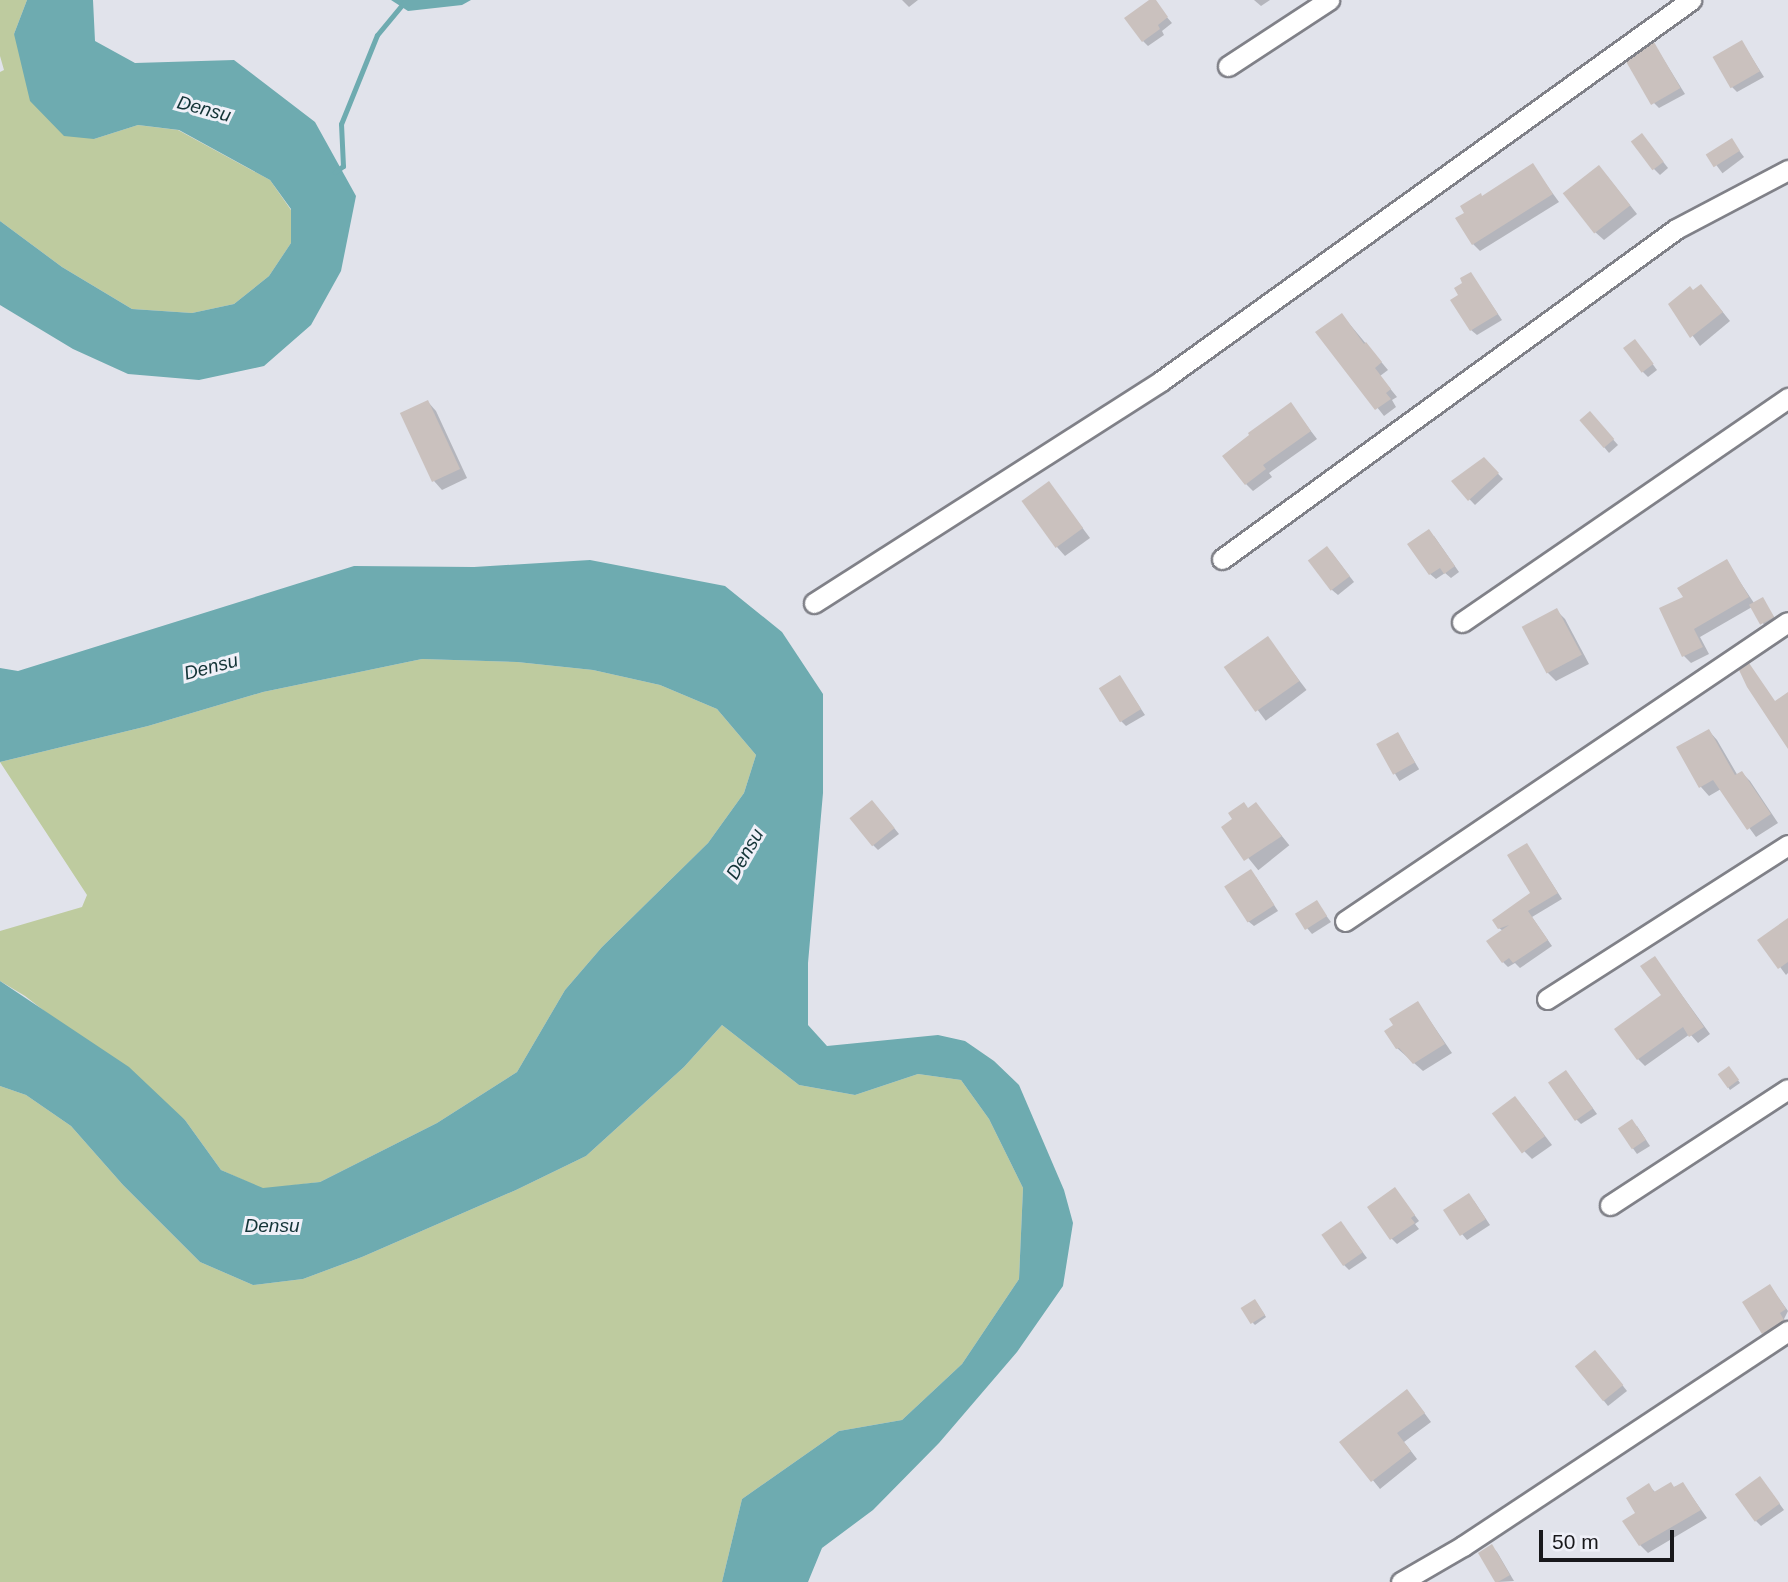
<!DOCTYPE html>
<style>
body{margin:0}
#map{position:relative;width:1788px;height:1582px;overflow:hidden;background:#e1e3eb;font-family:Helvetica,sans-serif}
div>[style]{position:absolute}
.green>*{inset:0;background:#becb9f}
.water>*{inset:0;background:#6eabb0}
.shadow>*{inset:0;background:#0003;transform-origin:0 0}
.stream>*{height:5px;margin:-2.5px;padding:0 2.5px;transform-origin:2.5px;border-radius:2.5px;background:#6eabb0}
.building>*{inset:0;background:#cac1be;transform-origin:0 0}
.roads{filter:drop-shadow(2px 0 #808188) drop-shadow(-2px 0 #808188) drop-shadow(0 2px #808188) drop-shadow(0 -2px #808188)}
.minor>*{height:19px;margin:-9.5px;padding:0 9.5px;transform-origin:9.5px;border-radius:9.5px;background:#fff}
span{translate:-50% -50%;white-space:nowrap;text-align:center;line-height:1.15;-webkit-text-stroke:6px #eff0f8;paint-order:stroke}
.water-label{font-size:19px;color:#143437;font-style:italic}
.scale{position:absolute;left:1539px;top:1530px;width:135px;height:32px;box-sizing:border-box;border:4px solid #18181b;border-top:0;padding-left:9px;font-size:21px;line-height:24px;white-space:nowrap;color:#18181b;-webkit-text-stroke:5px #eff0f8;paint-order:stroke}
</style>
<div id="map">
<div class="green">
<i style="clip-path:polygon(0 0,27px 0,14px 34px,94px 139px,138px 125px,178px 130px,270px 180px,291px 210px,291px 243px,269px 276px,234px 304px,192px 313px,132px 309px,62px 267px,0 221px,0 72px,4px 70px,0 56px)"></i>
<i style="clip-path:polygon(422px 659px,517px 662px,593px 670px,660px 685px,717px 709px,756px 755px,744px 793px,708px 843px,602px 947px,565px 990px,517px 1072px,437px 1123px,320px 1182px,263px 1189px,221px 1170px,185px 1120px,25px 996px,0 981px,0 931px,82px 907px,87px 895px,0 762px,148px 726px,263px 692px)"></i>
<i style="clip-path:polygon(722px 1025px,799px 1085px,855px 1095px,918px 1074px,961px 1080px,989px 1119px,1023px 1188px,1019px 1279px,962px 1364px,902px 1420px,839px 1431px,742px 1499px,722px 1582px,0 1582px,0 1086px,26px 1095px,71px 1126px,123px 1185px,200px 1262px,253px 1285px,303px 1279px,362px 1257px,516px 1190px,586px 1156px,684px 1067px)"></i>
</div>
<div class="water">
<i style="clip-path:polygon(27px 0,93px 0,95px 41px,135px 63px,234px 60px,315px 122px,356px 196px,341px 271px,311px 325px,264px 366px,199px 380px,128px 374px,73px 349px,0 305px,0 221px,62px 267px,132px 309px,192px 313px,234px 304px,269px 276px,291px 243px,291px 209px,270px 180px,179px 130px,138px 125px,94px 139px,64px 136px,30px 101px,14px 34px)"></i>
<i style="clip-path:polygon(391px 0,471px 0,462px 5px,408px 11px)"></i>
<i style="clip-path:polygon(590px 560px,725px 586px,782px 632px,823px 694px,823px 793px,808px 963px,808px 1025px,827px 1046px,938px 1035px,965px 1041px,994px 1061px,1019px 1085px,1064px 1190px,1073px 1223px,1063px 1286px,1017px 1352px,939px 1443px,873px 1510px,822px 1548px,808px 1582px,722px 1582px,742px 1499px,839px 1431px,902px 1420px,962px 1364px,1019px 1279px,1023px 1188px,989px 1119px,961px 1080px,918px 1074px,855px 1095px,799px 1085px,722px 1025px,684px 1067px,586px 1156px,516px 1190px,362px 1257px,303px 1279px,253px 1285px,200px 1262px,123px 1185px,71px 1126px,26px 1095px,0 1086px,0 981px,129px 1067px,185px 1120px,221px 1170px,263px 1188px,320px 1182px,437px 1123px,517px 1072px,565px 990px,602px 947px,708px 843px,744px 793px,756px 755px,717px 709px,660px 685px,593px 670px,517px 662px,422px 659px,263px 692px,148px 726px,0 762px,0 668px,18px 671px,354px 566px,474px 567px)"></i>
</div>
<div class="shadow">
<i style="clip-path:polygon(902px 0,918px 0,909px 7px)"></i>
<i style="clip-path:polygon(1152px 0,1172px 23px,1162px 31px,1164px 35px,1148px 46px,1143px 41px)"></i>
<i style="clip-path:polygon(1254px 0,1270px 0,1261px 6px)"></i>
<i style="clip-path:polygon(1742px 42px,1764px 77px,1737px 92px,1732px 87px)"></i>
<i style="clip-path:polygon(1654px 44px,1685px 94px,1659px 108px,1654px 103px)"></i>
<i style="clip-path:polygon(1647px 141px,1668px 168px,1660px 175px,1654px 169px)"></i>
<i style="left:1732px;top:141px;width:20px;height:27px;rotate:53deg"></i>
<i style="clip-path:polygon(1532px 165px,1559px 202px,1480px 251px,1473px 244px,1483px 198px)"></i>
<i style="clip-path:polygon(1607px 176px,1637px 214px,1604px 240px,1595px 232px)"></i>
<i style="clip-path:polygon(1471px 274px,1502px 320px,1477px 335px,1471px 330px,1461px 296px)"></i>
<i style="clip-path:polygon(1694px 292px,1709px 295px,1730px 321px,1700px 346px,1670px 304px)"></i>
<i style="clip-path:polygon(1342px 315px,1388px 370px,1380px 376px,1397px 397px,1392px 400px,1396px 407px,1384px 416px,1318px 332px)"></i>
<i style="clip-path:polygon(1640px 347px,1657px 370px,1648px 377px,1643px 372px)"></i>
<i style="clip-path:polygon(428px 402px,436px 411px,467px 478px,442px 490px,434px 481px)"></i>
<i style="clip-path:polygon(1291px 405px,1317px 439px,1269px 473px,1272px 477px,1253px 491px,1246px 484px)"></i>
<i style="clip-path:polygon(1595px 419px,1618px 445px,1609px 453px,1604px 447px)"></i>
<i style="clip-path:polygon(1484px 459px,1503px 479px,1475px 505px,1453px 482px)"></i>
<i style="clip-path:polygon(1049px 483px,1090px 538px,1065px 556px,1057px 547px)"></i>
<i style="clip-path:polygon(1434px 536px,1459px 572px,1451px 578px,1445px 573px,1436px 579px,1430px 574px)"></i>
<i style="clip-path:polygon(1332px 553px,1354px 582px,1338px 595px,1332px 590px)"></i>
<i style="clip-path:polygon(1726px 561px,1754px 603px,1762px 599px,1778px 623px,1767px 629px,1752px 607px,1700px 637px,1709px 654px,1691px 663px,1683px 655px,1685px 598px)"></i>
<i style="clip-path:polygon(1557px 611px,1565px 619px,1589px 664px,1556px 681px,1548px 673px)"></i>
<i style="left:1268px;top:639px;width:64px;height:51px;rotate:53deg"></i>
<i style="clip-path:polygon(1120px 677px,1145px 715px,1126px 726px,1121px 721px)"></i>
<i style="clip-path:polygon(1709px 731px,1717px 740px,1738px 776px,1742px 773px,1750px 781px,1778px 823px,1756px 837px,1721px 789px,1709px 796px,1701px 787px,1679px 748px)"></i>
<i style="left:1398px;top:734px;width:41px;height:23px;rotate:59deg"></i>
<i style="left:1256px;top:804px;width:53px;height:40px;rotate:51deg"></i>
<i style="clip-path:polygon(877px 807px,899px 834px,878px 850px,873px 845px)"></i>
<i style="clip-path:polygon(1527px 845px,1562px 899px,1532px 917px,1552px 946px,1520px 968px,1515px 963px,1508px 967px,1503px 962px,1503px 931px,1499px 928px,1532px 893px)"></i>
<i style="clip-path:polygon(1256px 877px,1278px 911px,1254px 926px,1248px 921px)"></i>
<i style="clip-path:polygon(1316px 902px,1331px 922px,1312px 934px,1307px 928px)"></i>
<i style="clip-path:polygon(1788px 920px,1788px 973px,1786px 975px,1760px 940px)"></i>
<i style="clip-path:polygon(1655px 958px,1710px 1034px,1698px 1043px,1690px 1034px,1645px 1066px,1638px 1059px,1663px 996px)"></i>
<i style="clip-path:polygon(1418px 1003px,1452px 1053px,1423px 1071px,1397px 1048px)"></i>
<i style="clip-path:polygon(1731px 1070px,1740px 1083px,1730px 1090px,1728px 1087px)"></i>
<i style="clip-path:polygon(1571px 1078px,1597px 1114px,1581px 1124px,1576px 1119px)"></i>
<i style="clip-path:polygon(1523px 1107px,1552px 1145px,1532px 1159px,1524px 1151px)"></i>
<i style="clip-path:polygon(1637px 1126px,1650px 1146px,1637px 1154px,1619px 1129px)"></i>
<i style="clip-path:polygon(1395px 1189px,1419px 1221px,1415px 1224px,1419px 1229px,1397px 1244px,1391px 1238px)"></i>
<i style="clip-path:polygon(1474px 1201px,1490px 1225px,1467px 1240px,1462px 1234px)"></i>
<i style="clip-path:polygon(1341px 1223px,1367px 1258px,1349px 1270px,1344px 1265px)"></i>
<i style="clip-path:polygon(1770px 1286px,1788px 1311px,1784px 1319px,1788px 1326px,1768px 1338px,1763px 1332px)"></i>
<i style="clip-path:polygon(1257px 1303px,1266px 1317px,1255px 1325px,1253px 1323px)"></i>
<i style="clip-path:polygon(1601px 1358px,1627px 1391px,1608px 1406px,1577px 1367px)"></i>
<i style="clip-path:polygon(1414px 1399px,1431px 1422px,1404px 1442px,1417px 1459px,1380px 1489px,1342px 1442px)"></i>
<i style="clip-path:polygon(1683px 1484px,1707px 1518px,1648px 1553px,1640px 1545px,1648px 1485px,1656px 1493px)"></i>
<i style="clip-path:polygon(1765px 1484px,1784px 1510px,1761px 1526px,1756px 1521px)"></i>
<i style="clip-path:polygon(1492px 1547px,1497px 1552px,1514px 1581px,1497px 1582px)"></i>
</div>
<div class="stream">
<i style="left:335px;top:172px;width:10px;rotate:-37deg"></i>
<i style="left:343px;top:166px;width:42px;rotate:-92.7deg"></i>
<i style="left:341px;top:124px;width:96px;rotate:-68deg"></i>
<i style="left:377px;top:35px;width:45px;rotate:-50.4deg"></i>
</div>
<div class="building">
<i style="clip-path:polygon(1149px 0,1156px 0,1168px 17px,1158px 25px,1160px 29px,1142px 42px,1124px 18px)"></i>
<i style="left:1742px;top:40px;width:36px;height:34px;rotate:60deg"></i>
<i style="left:1654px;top:42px;width:53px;height:34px;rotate:60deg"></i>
<i style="left:1642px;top:133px;width:36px;height:14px;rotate:53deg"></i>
<i style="left:1732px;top:138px;width:15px;height:31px;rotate:58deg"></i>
<i style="clip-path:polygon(1533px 163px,1553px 194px,1472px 245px,1455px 218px,1464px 213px,1460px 206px,1481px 193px,1482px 196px)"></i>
<i style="left:1599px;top:165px;width:51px;height:46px;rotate:52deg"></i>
<i style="clip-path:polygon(1471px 272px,1498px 314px,1470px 331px,1450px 300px,1458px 295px,1454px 288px,1462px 283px,1460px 278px)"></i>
<i style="clip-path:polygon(1701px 284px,1723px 312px,1690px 338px,1668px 304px,1690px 286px,1693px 290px)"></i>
<i style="clip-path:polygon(1342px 313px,1364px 344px,1366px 342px,1382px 362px,1375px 368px,1391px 389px,1386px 393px,1391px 399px,1375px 410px,1315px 332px)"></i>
<i style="left:1635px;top:339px;width:31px;height:15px;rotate:53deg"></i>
<i style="left:428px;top:400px;width:76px;height:31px;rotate:65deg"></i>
<i style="clip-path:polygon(1291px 402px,1311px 431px,1263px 465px,1266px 469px,1245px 485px,1222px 456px,1249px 435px,1248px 433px)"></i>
<i style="left:1590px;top:411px;width:37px;height:14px;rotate:49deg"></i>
<i style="clip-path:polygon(1484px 457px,1499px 473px,1468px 501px,1451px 481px)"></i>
<i style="left:1049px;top:481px;width:58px;height:34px;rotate:54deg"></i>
<i style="clip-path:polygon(1429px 529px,1455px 566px,1444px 574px,1440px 568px,1429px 575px,1407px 544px)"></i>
<i style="left:1327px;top:546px;width:38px;height:24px;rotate:53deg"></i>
<i style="clip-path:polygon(1727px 559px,1749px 597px,1694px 629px,1703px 647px,1682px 657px,1659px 608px,1683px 597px,1677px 588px)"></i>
<i style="left:1763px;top:597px;width:23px;height:16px;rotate:61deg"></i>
<i style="left:1557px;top:608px;width:53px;height:40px;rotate:62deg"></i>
<i style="left:1268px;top:636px;width:55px;height:54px;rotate:55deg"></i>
<i style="clip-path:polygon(1749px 663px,1775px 701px,1788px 692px,1788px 749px,1747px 687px,1739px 670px)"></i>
<i style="left:1120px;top:675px;width:40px;height:25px;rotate:58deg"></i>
<i style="clip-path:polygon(1709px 729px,1735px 775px,1742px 771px,1771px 814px,1747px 830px,1713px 780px,1699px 788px,1676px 747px)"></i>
<i style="left:1398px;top:732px;width:35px;height:25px;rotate:61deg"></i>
<i style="left:872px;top:800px;width:36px;height:29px;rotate:51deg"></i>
<i style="clip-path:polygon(1244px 802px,1248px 808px,1256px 802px,1282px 836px,1244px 861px,1221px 827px,1232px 819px,1228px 813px)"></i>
<i style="clip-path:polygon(1527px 843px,1558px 893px,1528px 911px,1548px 940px,1513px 963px,1509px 958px,1502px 963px,1486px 941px,1509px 925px,1498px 929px,1492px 920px,1530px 893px,1507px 855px)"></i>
<i style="left:1251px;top:869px;width:43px;height:32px;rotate:57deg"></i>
<i style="left:1317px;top:900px;width:19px;height:26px;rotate:58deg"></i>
<i style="clip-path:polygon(1788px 918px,1788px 962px,1778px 969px,1757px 940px)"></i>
<i style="clip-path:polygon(1655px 956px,1704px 1027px,1689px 1037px,1683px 1027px,1637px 1060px,1614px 1029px,1661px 995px,1640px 966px)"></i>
<i style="clip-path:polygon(1418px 1001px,1445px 1044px,1413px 1064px,1399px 1048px,1396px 1049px,1384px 1031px,1393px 1025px,1389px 1019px)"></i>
<i style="left:1729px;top:1066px;width:17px;height:14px;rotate:54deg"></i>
<i style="left:1566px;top:1070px;width:47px;height:22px;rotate:55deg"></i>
<i style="left:1515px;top:1096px;width:50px;height:29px;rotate:53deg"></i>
<i style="left:1632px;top:1119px;width:25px;height:17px;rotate:56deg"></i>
<i style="clip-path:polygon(1395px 1187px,1415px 1215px,1411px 1218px,1415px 1223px,1390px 1240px,1367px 1207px)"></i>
<i style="left:1469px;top:1193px;width:31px;height:31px;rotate:57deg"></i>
<i style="left:1341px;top:1221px;width:38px;height:24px;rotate:55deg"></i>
<i style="clip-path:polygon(1770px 1284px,1786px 1309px,1780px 1313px,1784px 1320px,1762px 1334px,1742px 1302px)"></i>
<i style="left:1255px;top:1299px;width:19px;height:17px;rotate:58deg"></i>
<i style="left:1595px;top:1350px;width:45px;height:26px;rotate:51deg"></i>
<i style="clip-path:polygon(1407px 1389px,1425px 1413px,1397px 1433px,1411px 1451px,1371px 1482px,1339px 1442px)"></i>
<i style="left:1760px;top:1476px;width:34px;height:31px;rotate:54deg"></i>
<i style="clip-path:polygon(1671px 1482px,1674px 1487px,1683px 1482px,1701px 1510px,1639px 1546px,1622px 1521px,1635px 1513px,1626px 1498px,1649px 1483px,1654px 1492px)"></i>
<i style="clip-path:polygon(1492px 1544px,1510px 1575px,1498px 1582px,1495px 1582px,1478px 1553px)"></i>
</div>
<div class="roads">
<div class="minor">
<i style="left:1228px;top:66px;width:121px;rotate:-33.2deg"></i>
<i style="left:1222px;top:559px;width:561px;rotate:-36.01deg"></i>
<i style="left:1676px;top:229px;width:127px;rotate:-27.8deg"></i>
<i style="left:814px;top:603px;width:412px;rotate:-32.6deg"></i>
<i style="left:1161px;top:381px;width:653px;rotate:-35.71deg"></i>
<i style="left:1462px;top:622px;width:396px;rotate:-34.5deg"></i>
<i style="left:1345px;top:921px;width:534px;rotate:-34.02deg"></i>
<i style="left:1547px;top:999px;width:286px;rotate:-32.6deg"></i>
<i style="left:1610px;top:1205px;width:212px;rotate:-33.1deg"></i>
<i style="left:1401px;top:1582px;width:72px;rotate:-30.1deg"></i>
<i style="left:1463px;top:1546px;width:390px;rotate:-33.5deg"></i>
</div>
</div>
<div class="water-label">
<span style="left:204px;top:109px;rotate:15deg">Densu</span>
<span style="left:211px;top:667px;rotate:-15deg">Densu</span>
<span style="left:745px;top:854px;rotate:-60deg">Densu</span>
<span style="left:272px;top:1226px">Densu</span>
</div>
<div class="scale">50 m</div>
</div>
